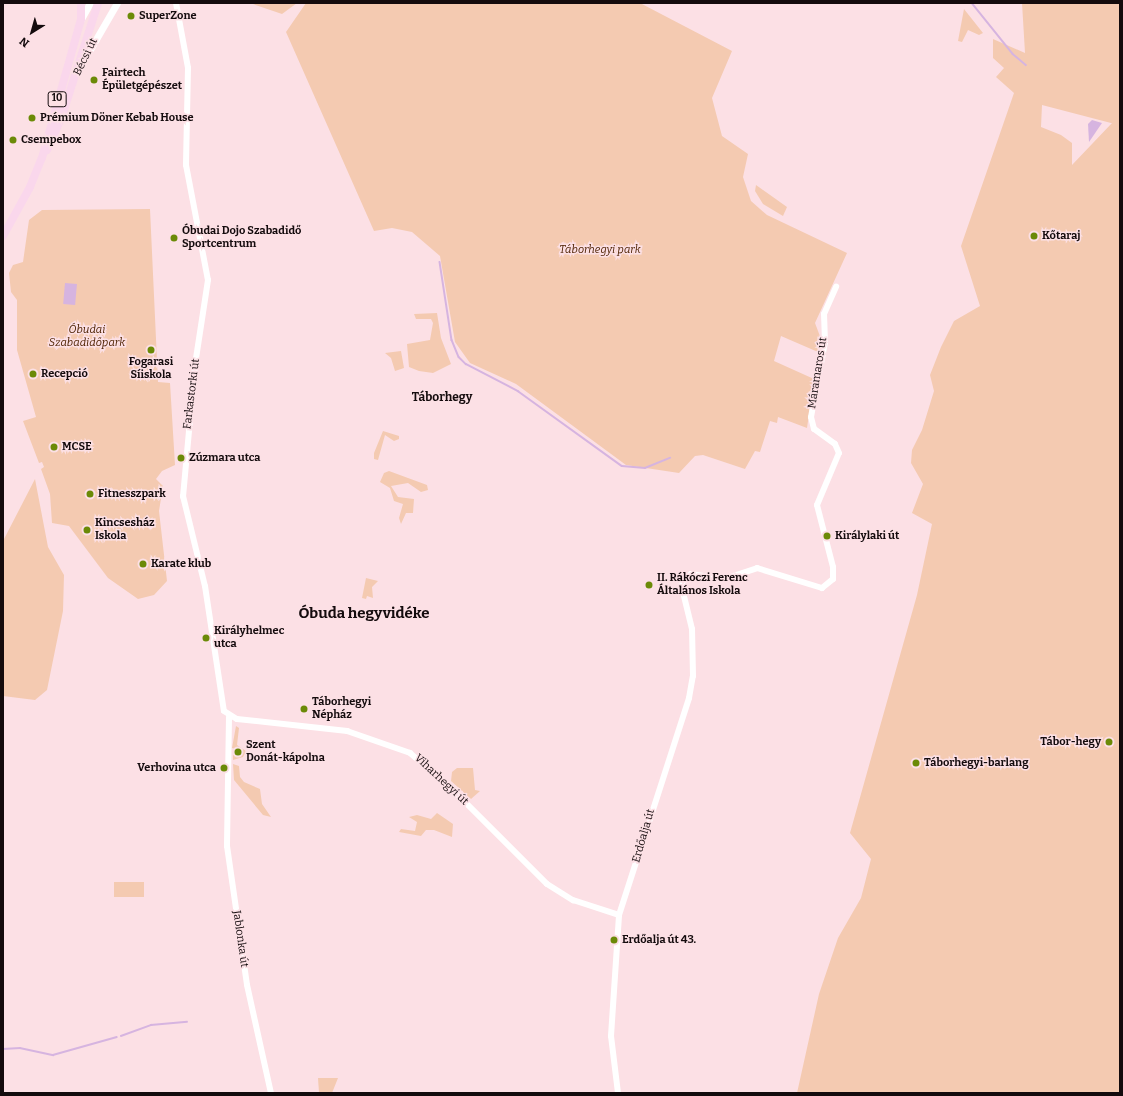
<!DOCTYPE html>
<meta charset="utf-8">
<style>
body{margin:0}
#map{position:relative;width:1123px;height:1096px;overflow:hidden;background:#fce0e5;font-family:Bitter,serif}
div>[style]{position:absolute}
.green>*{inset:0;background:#f4cab1;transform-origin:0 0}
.water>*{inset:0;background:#d6b4e0;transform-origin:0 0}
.stream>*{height:1.5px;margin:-0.75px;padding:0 0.75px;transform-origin:0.75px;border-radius:0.75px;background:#d6b4e0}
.tertiary>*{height:6px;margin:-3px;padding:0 3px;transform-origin:3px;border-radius:3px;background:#fff}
.secondary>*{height:7px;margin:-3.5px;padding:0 3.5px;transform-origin:3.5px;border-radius:3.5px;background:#fff}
.primary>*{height:8px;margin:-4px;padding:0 4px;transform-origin:4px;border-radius:4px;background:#fad7ec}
.dots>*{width:11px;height:11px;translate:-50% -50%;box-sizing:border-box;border:2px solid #fce0e5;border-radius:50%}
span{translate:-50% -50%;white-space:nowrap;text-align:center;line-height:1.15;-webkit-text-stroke:3px #fce0e5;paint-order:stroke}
.shield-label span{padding:1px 3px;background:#fce0e5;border:1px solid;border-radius:3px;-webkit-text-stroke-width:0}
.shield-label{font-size:10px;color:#140b0d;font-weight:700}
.poi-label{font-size:11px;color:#140b0d;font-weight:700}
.left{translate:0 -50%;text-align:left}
.right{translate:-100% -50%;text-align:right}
.street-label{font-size:11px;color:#140b0d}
.park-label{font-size:11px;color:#4d2100;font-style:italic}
.neighbourhood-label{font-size:12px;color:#140b0d;font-weight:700}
.district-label{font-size:15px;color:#140b0d;font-weight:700}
.frame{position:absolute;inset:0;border:4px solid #140b0d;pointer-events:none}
.north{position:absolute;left:12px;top:12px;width:40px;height:40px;-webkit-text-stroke:3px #fce0e5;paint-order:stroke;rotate:217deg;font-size:11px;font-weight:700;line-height:16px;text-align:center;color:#140b0d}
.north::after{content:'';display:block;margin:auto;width:14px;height:18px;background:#140b0d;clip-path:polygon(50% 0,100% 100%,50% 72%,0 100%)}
</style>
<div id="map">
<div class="green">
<i style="clip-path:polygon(250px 3px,297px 3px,282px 14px)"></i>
<i style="clip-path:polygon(306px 3px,640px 3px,732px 51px,712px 98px,722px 136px,748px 154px,743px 177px,751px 201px,767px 215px,847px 253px,815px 323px,821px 339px,818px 352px,781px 336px,774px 361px,814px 379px,807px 428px,778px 417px,777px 423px,770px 421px,760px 452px,755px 451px,745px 469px,703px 455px,695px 456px,679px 473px,626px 465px,516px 384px,470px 363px,455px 342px,440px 256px,412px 232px,392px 228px,374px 231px,286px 32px)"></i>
<i style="clip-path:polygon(evenodd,1022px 3px,1120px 3px,1120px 1093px,797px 1093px,819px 994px,838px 938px,861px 898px,871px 859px,850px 833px,917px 595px,932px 524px,912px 513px,923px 484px,911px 463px,912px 450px,922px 430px,934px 391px,930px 375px,941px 347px,954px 321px,980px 306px,961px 246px,1014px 93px,996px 77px,1004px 68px,993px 58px,993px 39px,1025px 53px,1022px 3px,1042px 105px,1111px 123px,1112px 123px,1072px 165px,1072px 143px,1061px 135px,1041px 127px,1042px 105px)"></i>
<i style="clip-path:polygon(964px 9px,983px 33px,979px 35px,968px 30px,962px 42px,958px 41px)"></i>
<i style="clip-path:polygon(756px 185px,787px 207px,783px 216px,763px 204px,755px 191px)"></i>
<i style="clip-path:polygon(150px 209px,158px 382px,170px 383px,175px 465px,162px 471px,156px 479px,163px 486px,159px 511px,167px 581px,154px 595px,138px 599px,108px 578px,69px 526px,52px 523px,50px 494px,41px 469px,44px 467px,42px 462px,39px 463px,23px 421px,36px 417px,17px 350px,17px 300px,11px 292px,9px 273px,13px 265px,23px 262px,29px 220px,42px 210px)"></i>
<i style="clip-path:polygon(437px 313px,441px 338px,451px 364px,433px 373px,419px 371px,409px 367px,407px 344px,430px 340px,433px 323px,431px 319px,416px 319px,414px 314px)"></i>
<i style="clip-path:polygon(401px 351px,404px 368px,395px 371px,391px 358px,385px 353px)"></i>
<i style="clip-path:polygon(383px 431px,399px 436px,399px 439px,394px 441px,385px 435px,378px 460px,374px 459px,374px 453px)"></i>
<i style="clip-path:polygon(389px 471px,427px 485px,428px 490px,421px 492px,408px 483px,391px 486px,398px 497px,414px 499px,413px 513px,406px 513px,401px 524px,399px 518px,403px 504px,394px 501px,390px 488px,380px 482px,384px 473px)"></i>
<i style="clip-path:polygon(35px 479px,48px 547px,64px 575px,63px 611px,47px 690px,35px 700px,3px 696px,3px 541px)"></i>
<i style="clip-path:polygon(366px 578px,378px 581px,372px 587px,373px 598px,367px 596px,366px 599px,362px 598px)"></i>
<i style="clip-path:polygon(236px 726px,239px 728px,237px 745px,246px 751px,243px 757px,233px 760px,233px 755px,241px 755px,242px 751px,232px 748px)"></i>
<i style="clip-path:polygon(233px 764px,239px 766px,240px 777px,244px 782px,260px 789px,262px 804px,271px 817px,263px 815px,234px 780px)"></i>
<i style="clip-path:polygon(457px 768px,473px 768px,475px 790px,480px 791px,471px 799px,451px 781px,452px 772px)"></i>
<i style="clip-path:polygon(437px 813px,453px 824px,452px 837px,434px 830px,426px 830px,421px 836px,399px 832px,401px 829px,415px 831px,417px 822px,409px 817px,417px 815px,431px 819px)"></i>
<i style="left:144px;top:882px;width:15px;height:30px;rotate:90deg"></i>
<i style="clip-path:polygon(318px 1078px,338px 1078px,332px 1093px,319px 1093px)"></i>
</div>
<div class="water">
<i style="clip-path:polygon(1092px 120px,1102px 123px,1089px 142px,1088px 124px)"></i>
<i style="left:65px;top:283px;width:12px;height:21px;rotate:5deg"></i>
</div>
<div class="stream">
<i style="left:972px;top:3px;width:65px;rotate:51.2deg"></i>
<i style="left:1013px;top:54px;width:17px;rotate:40deg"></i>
<i style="left:440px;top:262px;width:79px;rotate:81.3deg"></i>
<i style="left:452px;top:340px;width:18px;rotate:68deg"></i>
<i style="left:459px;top:357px;width:10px;rotate:45deg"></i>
<i style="left:466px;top:364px;width:59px;rotate:27.4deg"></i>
<i style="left:518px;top:391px;width:128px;rotate:35.8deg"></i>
<i style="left:622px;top:466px;width:23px;rotate:5deg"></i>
<i style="left:645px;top:468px;width:27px;rotate:-22deg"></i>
<i style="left:121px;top:1036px;width:32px;rotate:-20deg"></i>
<i style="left:151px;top:1025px;width:36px;rotate:-5deg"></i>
<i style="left:3px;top:1049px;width:17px;rotate:-3deg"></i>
<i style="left:20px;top:1048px;width:34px;rotate:12deg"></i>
<i style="left:53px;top:1055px;width:66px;rotate:-15.7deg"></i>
</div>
<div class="tertiary">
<i style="left:176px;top:3px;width:66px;rotate:79.5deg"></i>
<i style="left:188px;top:68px;width:97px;rotate:91.2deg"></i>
<i style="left:186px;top:165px;width:117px;rotate:79.2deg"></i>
<i style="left:208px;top:280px;width:86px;rotate:98.7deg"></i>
<i style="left:195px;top:365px;width:132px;rotate:95.2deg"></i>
<i style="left:183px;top:496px;width:93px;rotate:76.3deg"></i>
<i style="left:205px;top:586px;width:126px;rotate:81.4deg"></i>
<i style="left:224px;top:711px;width:15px;rotate:32deg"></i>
<i style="left:237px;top:719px;width:111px;rotate:6.2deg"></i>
<i style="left:347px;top:731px;width:67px;rotate:19.2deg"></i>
<i style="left:410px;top:753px;width:52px;rotate:40.4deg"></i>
<i style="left:450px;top:787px;width:137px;rotate:45deg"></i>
<i style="left:547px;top:884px;width:31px;rotate:32deg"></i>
<i style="left:573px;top:900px;width:48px;rotate:18.1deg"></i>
<i style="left:229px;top:717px;width:129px;rotate:90.9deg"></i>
<i style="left:227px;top:846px;width:140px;rotate:81.8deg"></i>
<i style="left:247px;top:985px;width:111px;rotate:77.5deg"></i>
<i style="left:618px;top:1093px;width:57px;rotate:-97deg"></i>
<i style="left:611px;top:1036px;width:121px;rotate:-86.2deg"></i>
<i style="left:619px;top:915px;width:228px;rotate:-72.1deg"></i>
<i style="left:689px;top:698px;width:22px;rotate:-80deg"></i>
<i style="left:693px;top:676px;width:47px;rotate:-91.2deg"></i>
<i style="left:692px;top:629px;width:46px;rotate:-103.7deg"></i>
<i style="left:681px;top:584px;width:14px;rotate:-45deg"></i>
<i style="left:691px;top:574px;width:33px;rotate:9deg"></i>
<i style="left:724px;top:579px;width:35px;rotate:-18deg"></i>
<i style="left:757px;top:568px;width:68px;rotate:17.1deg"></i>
<i style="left:822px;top:588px;width:14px;rotate:-39deg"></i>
<i style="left:833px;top:579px;width:12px;rotate:-90deg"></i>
<i style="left:833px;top:567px;width:64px;rotate:-104.5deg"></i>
<i style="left:817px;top:505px;width:56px;rotate:-67.1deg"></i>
<i style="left:839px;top:453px;width:10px;rotate:-114deg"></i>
<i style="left:835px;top:444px;width:26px;rotate:-144deg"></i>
<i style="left:814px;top:429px;width:12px;rotate:-104deg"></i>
<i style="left:811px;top:417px;width:76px;rotate:-79.4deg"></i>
<i style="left:825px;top:342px;width:28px;rotate:-92deg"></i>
<i style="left:824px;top:314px;width:30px;rotate:-66deg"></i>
</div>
<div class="secondary">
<i style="left:81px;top:19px;width:18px;rotate:-61deg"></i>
<i style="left:81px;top:65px;width:72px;rotate:-59.9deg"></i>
</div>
<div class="primary">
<i style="left:47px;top:150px;width:37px;rotate:-66deg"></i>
<i style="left:62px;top:116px;width:119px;rotate:-72.3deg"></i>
<i style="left:3px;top:236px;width:56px;rotate:-61.1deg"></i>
<i style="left:30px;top:187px;width:31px;rotate:-68deg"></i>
<i style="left:42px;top:158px;width:144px;rotate:-74.3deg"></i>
<i style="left:81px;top:19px;width:16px;rotate:-90deg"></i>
</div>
<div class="dots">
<i style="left:131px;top:16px;background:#6b8a07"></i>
<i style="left:94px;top:80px;background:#6b8a07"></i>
<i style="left:32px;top:118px;background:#6b8a07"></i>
<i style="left:13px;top:140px;background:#6b8a07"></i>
<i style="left:1034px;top:236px;background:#6b8a07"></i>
<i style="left:174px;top:238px;background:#6b8a07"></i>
<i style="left:151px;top:350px;background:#6b8a07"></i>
<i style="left:33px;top:374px;background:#6b8a07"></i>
<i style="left:54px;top:447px;background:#6b8a07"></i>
<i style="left:181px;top:458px;background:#6b8a07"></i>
<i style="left:90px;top:494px;background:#6b8a07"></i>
<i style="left:87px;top:530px;background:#6b8a07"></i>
<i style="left:827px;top:536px;background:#6b8a07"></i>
<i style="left:143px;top:564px;background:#6b8a07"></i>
<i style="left:649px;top:585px;background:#6b8a07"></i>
<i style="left:206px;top:638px;background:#6b8a07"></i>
<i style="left:304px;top:709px;background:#6b8a07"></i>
<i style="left:1109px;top:742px;background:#6b8a07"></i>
<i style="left:238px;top:752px;background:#6b8a07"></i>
<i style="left:916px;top:763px;background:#6b8a07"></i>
<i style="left:224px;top:768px;background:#6b8a07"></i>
<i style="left:614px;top:940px;background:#6b8a07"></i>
</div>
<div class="shield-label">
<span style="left:57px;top:99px">10</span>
</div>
<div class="poi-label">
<span class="left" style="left:139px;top:16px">SuperZone</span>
<span class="left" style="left:102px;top:80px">Fairtech<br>Épületgépészet</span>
<span class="left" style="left:40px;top:118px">Prémium Döner Kebab House</span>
<span class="left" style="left:21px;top:140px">Csempebox</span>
<span class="left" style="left:182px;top:238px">Óbudai Dojo Szabadidő<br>Sportcentrum</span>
<span class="left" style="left:1042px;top:236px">Kőtaraj</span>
<span style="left:151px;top:369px">Fogarasi<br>Síiskola</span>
<span class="left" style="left:41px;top:374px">Recepció</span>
<span class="left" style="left:62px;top:447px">MCSE</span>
<span class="left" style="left:189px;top:458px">Zúzmara utca</span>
<span class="left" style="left:98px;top:494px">Fitnesszpark</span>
<span class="left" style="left:95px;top:530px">Kincsesház<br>Iskola</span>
<span class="left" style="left:835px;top:536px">Királylaki út</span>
<span class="left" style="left:151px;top:564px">Karate klub</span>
<span class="left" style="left:657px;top:585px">II. Rákóczi Ferenc<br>Általános Iskola</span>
<span class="left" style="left:214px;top:638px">Királyhelmec<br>utca</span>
<span class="left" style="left:312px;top:709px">Táborhegyi<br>Népház</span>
<span class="right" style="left:1101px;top:742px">Tábor-hegy</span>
<span class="left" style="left:246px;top:752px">Szent<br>Donát-kápolna</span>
<span class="left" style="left:924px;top:763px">Táborhegyi-barlang</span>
<span class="right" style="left:216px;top:768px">Verhovina utca</span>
<span class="left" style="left:622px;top:940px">Erdőalja út 43.</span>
</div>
<div class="street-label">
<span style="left:86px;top:57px;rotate:-64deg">Bécsi út</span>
<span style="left:818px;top:373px;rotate:-81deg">Máramaros út</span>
<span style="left:192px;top:394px;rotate:-83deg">Farkastorki út</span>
<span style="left:441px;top:780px;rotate:43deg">Viharhegyi út</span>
<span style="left:644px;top:836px;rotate:-74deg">Erdőalja út</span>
<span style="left:240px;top:939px;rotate:82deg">Jablonka út</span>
</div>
<div class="park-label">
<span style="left:600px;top:250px">Táborhegyi park</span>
<span style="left:87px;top:337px">Óbudai<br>Szabadidőpark</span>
</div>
<div class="neighbourhood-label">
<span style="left:442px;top:398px">Táborhegy</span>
</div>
<div class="district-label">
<span style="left:364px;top:614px">Óbuda hegyvidéke</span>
</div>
<div class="frame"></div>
<div class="north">N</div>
</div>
